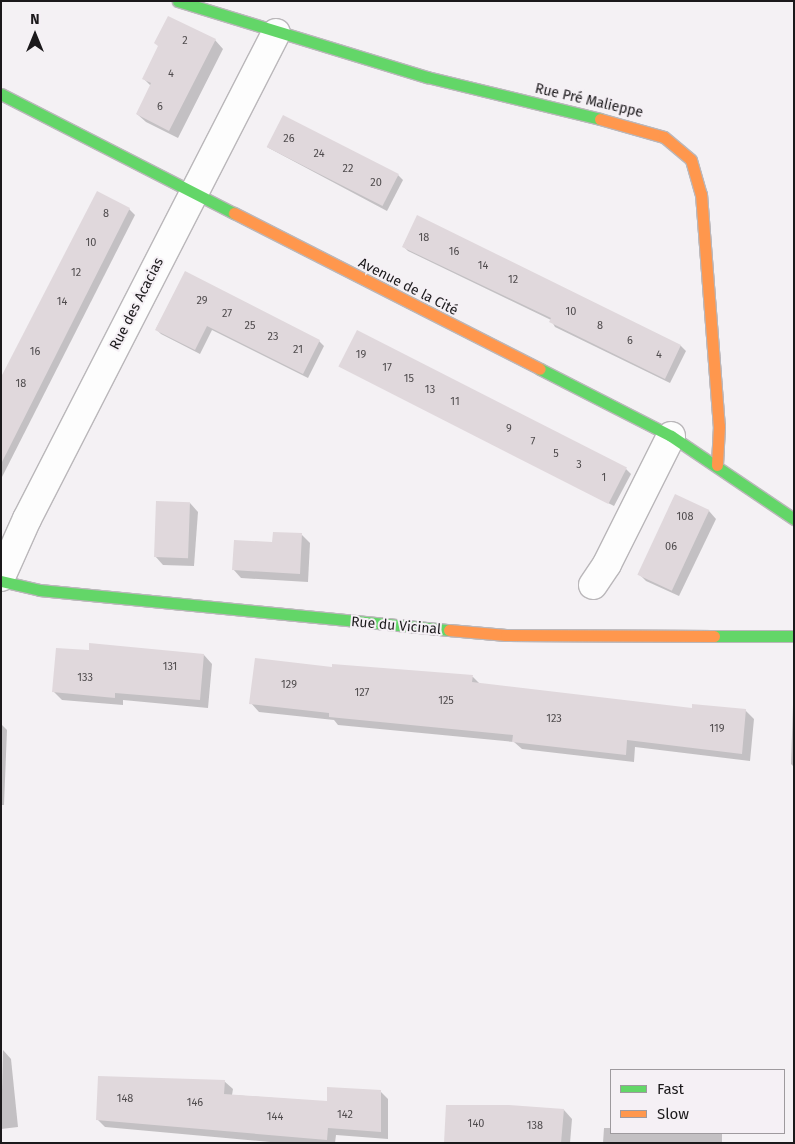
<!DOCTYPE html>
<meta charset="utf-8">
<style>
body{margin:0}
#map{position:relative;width:795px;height:1144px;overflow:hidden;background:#f4f1f4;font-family:"Fira Sans",sans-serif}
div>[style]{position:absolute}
.shadow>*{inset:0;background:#0003}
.building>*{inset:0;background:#e0d8dc;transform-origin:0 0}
.roads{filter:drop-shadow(1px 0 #bab7ba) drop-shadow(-1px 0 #bab7ba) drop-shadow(0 1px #bab7ba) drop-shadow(0 -1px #bab7ba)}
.street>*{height:28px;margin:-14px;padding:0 14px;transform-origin:14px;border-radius:14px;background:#fdfdfd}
.fast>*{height:11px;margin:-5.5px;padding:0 5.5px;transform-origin:5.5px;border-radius:5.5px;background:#63d668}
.slow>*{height:11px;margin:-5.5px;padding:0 5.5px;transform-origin:5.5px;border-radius:5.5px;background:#ff974d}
span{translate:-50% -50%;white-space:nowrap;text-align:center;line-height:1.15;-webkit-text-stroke:4px #f5f0f5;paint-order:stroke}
.number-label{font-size:11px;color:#504c4e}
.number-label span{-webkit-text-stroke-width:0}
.street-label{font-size:14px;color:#1b191b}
.frame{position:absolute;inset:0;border:2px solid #1b191b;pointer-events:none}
.legend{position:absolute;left:610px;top:1069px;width:175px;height:65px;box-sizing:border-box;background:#f5f0f5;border:1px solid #9e9a9e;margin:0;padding:6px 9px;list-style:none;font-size:15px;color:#1b191b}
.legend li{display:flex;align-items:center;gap:10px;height:25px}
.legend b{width:25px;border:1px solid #9e9a9e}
.north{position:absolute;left:10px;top:10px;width:50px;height:50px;-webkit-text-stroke:4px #f5f0f5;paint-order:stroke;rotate:0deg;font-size:14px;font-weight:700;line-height:20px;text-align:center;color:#1b191b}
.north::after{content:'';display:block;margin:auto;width:18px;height:22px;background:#1b191b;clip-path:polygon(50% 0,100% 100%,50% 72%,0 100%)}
</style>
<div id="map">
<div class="shadow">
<i style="clip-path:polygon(215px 40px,223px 49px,178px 138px,146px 122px,137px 114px,151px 86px,144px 79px)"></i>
<i style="clip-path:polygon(267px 147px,398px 175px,403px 180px,387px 211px)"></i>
<i style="clip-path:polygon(129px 209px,135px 215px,1px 479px,1px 380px)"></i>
<i style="clip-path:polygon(417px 217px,681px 346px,686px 351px,670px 383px,555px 327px,551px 320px,408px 251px,403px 246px)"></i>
<i style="clip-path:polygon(185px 273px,319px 341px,324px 346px,308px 378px,212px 330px,200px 354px,161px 334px,156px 329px)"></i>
<i style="clip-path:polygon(340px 366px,626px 469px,631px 474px,614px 506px)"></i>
<i style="clip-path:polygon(676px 496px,709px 511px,716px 519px,679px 596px,646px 581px,639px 574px)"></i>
<i style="clip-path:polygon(190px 503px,198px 512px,194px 566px,163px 565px,155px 556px)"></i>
<i style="clip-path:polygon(302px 535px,310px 543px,308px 582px,241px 578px,233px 569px,273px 543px)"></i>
<i style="clip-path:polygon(204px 655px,212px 664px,208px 708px,123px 700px,123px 705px,62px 700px,54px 692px)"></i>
<i style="clip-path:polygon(333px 668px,473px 677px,481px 685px,693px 710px,745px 710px,754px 719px,750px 761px,635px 747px,634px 762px,522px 749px,514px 742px,338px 725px,334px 720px,259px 712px,251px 703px)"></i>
<i style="clip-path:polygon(793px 705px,794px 705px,794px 767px,791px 764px)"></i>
<i style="clip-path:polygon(1px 724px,7px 730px,4px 805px,1px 805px)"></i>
<i style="clip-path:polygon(3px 1050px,11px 1059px,18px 1127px,1px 1129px)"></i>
<i style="clip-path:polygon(224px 1081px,233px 1089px,232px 1095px,328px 1102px,380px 1091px,388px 1099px,388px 1139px,336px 1135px,335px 1143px,281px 1143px,105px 1127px,97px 1119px)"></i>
<i style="clip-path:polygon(508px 1106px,564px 1110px,572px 1119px,570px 1143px,445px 1143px)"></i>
<i style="clip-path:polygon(604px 1128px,611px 1128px,611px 1133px,722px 1133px,722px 1143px,603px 1143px)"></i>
</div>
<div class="building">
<i style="clip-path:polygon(168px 16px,216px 39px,169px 131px,136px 114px,151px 83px,142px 79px,158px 46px,154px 43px)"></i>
<i style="left:283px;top:115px;width:130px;height:36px;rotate:27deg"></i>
<i style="clip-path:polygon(97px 191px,130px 208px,1px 464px,1px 377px)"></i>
<i style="clip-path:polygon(417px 215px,681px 345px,665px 379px,549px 322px,551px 318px,402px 247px)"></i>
<i style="clip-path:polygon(185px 271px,320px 340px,303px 374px,207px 326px,195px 350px,155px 330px)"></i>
<i style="left:357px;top:330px;width:303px;height:41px;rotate:27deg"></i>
<i style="left:675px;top:494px;width:38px;height:89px;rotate:25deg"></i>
<i style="left:156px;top:501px;width:34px;height:56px;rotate:2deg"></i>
<i style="clip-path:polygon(273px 532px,302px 533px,300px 574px,232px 570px,234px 540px,272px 542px)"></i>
<i style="clip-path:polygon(89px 643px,204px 654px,200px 700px,115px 693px,115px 698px,52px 692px,56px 648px,89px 650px)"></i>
<i style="clip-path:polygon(255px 658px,332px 667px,332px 664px,473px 675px,472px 682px,692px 708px,692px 704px,746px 709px,742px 754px,627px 740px,626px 755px,512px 742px,513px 735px,329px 717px,329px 713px,249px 704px)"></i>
<i style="clip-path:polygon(98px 1076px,225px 1080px,224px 1094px,327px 1101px,327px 1087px,381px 1090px,381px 1132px,328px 1128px,327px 1140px,96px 1120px)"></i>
<i style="clip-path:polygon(446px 1105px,509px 1105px,564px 1109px,561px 1143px,444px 1143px)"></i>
</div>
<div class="roads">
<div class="street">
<i style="left:1px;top:577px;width:64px;rotate:-65.9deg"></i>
<i style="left:27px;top:519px;width:546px;rotate:-62.87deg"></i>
<i style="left:593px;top:585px;width:25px;rotate:-56deg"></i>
<i style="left:607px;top:564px;width:143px;rotate:-63.4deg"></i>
</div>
<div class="fast">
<i style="left:178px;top:1px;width:260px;rotate:17deg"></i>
<i style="left:427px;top:77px;width:178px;rotate:13.6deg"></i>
<i style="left:1px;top:94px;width:262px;rotate:27.1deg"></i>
<i style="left:540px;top:369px;width:147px;rotate:27.1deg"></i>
<i style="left:671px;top:436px;width:148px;rotate:34deg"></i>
<i style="left:1px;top:581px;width:40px;rotate:13deg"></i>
<i style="left:40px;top:590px;width:411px;rotate:5.6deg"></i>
<i style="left:714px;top:636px;width:80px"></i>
</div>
<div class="slow">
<i style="left:600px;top:119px;width:66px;rotate:15.7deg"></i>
<i style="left:664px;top:137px;width:35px;rotate:40deg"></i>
<i style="left:691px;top:160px;width:35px;rotate:74deg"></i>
<i style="left:701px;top:194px;width:233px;rotate:85.6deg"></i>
<i style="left:719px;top:426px;width:39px;rotate:93deg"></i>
<i style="left:234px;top:213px;width:343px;rotate:27deg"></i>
<i style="left:449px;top:630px;width:57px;rotate:5deg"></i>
<i style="left:506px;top:635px;width:208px;rotate:0.3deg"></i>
</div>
</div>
<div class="number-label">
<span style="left:185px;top:41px">2</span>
<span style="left:171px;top:74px">4</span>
<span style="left:160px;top:107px">6</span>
<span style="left:289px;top:139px">26</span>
<span style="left:319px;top:154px">24</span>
<span style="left:348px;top:169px">22</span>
<span style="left:376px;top:183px">20</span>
<span style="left:106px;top:214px">8</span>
<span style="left:424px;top:238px">18</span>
<span style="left:91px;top:243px">10</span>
<span style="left:454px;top:252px">16</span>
<span style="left:483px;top:266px">14</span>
<span style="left:76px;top:273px">12</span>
<span style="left:513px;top:280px">12</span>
<span style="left:202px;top:301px">29</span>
<span style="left:62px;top:302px">14</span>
<span style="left:571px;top:312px">10</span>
<span style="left:227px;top:314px">27</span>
<span style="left:250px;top:326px">25</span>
<span style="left:600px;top:326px">8</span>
<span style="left:273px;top:337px">23</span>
<span style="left:630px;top:341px">6</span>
<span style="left:298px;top:350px">21</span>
<span style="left:35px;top:352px">16</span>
<span style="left:361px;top:355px">19</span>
<span style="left:659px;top:355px">4</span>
<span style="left:387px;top:368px">17</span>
<span style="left:409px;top:379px">15</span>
<span style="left:21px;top:384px">18</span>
<span style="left:430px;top:390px">13</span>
<span style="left:455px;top:402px">11</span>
<span style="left:509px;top:429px">9</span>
<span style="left:533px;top:442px">7</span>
<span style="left:556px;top:454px">5</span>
<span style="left:579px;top:465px">3</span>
<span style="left:604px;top:478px">1</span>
<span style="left:685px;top:517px">108</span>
<span style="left:671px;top:547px">06</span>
<span style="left:170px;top:667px">131</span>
<span style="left:85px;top:678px">133</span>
<span style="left:289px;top:685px">129</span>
<span style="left:362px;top:693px">127</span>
<span style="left:446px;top:701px">125</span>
<span style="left:554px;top:719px">123</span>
<span style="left:717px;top:729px">119</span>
<span style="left:125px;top:1099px">148</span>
<span style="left:195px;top:1103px">146</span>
<span style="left:345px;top:1115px">142</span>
<span style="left:275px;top:1117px">144</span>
<span style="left:476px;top:1124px">140</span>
<span style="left:535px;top:1126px">138</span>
</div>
<div class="street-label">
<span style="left:589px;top:101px;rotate:13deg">Rue Pré Malieppe</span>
<span style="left:408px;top:287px;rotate:27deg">Avenue de la Cité</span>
<span style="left:137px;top:304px;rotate:-63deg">Rue des Acacias</span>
<span style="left:396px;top:626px;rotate:5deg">Rue du Vicinal</span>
</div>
<div class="frame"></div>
<ul class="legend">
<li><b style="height:6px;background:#63d668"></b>Fast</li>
<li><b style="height:6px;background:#ff974d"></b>Slow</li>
</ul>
<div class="north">N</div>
</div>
